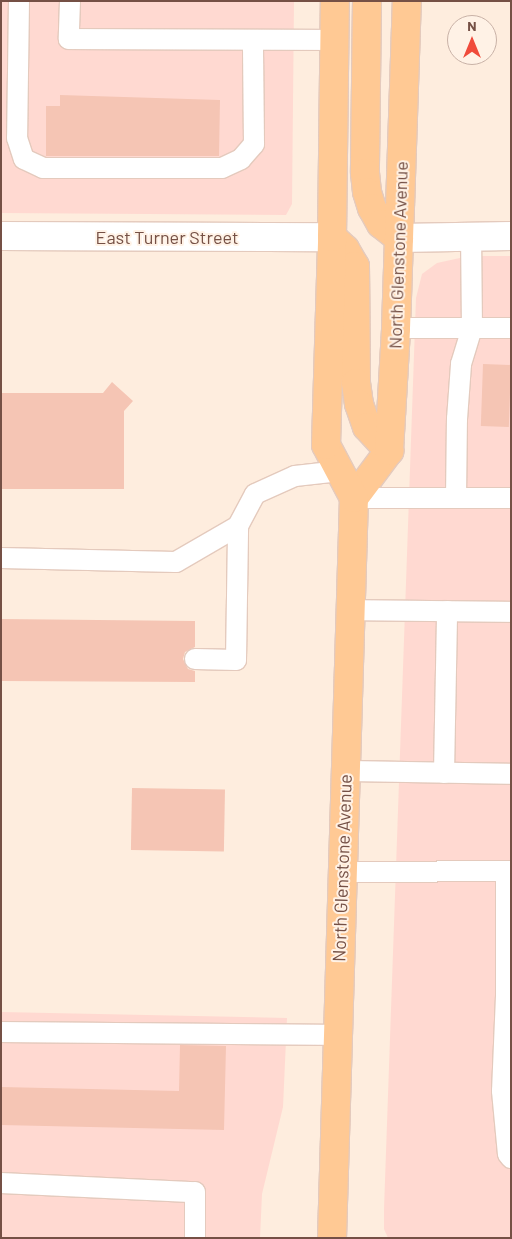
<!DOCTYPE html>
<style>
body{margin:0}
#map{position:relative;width:512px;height:1239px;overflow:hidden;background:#feedde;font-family:Barlow,sans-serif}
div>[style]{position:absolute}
.commercial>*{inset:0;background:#ffd9d1}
.building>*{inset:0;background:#f5c5b4;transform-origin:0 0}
.roads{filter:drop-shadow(1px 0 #e4cabd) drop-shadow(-1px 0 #e4cabd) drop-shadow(0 1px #e4cabd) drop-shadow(0 -1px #e4cabd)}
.lane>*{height:20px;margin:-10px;padding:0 10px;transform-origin:10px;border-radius:10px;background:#fff}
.street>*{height:28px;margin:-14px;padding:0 14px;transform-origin:14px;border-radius:14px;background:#fff}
.primary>*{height:28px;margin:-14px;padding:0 14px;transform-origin:14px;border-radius:14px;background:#ffc994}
span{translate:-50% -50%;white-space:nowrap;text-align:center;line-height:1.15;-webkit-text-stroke:4px #fff2e6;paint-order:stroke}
.street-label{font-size:18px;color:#755045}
.frame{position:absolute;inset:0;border:2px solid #755045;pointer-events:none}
.north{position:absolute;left:447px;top:15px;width:50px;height:50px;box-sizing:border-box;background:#fff2e6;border:1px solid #c8b1a6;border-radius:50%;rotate:0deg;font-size:14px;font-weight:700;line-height:20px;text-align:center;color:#755045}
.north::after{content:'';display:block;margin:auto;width:18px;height:22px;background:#f04b3b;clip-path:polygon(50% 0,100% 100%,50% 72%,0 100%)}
</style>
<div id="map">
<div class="commercial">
<i style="clip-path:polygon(1px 1px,294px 1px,292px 204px,286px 215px,1px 213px)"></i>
<i style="clip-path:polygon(469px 256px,511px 256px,511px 1238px,388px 1238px,384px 1229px,384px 1209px,416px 298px,422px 274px,437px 263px)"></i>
<i style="clip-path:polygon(1px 1012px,287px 1018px,283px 1107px,262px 1194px,260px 1238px,1px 1238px)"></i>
</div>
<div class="building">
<i style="clip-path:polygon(60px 95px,220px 100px,219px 156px,46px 156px,46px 106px,60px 106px)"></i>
<i style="left:483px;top:364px;width:28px;height:62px;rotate:2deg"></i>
<i style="clip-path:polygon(112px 382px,133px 401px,124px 411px,124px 489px,1px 489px,1px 393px,103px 393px)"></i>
<i style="clip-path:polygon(1px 619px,195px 621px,195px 647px,185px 652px,183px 659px,188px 669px,195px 671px,195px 682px,1px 681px)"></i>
<i style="left:132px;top:788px;width:93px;height:62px;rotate:1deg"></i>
<i style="clip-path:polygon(180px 1045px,226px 1046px,224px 1130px,1px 1125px,1px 1087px,179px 1091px)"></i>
</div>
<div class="roads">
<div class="lane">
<i style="left:19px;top:1px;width:137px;rotate:90.8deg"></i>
<i style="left:17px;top:138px;width:22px;rotate:72deg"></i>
<i style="left:24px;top:159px;width:21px;rotate:25deg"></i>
<i style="left:43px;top:168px;width:179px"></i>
<i style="left:222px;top:168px;width:21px;rotate:-25deg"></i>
<i style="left:241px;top:159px;width:20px;rotate:-49deg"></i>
<i style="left:254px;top:144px;width:104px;rotate:-90.6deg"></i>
<i style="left:70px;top:1px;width:38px;rotate:92deg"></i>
<i style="left:69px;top:39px;width:266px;rotate:0.2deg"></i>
<i style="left:396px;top:328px;width:115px"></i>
<i style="left:354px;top:498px;width:157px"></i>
<i style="left:456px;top:498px;width:79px;rotate:-89.3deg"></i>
<i style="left:457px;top:419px;width:55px;rotate:-85.8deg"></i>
<i style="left:461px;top:364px;width:38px;rotate:-73deg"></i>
<i style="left:472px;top:328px;width:92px;rotate:-90.6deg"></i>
<i style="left:1px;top:558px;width:175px;rotate:1.3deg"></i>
<i style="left:176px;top:562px;width:72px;rotate:-30.1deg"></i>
<i style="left:350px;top:610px;width:161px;rotate:0.7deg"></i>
<i style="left:195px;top:659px;width:41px;rotate:1.4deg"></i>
<i style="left:236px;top:660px;width:134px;rotate:-89.1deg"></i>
<i style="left:238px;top:526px;width:36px;rotate:-62deg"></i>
<i style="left:255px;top:494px;width:44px;rotate:-24.2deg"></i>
<i style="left:295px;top:476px;width:45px;rotate:-6.3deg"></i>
<i style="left:345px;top:771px;width:166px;rotate:1deg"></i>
<i style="left:444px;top:773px;width:162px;rotate:-88.9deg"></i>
<i style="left:506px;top:871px;width:125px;rotate:90deg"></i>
<i style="left:506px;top:996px;width:95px;rotate:92.4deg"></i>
<i style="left:502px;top:1091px;width:63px;rotate:84.6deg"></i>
<i style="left:508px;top:1154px;width:5px;rotate:53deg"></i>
<i style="left:342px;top:872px;width:169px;rotate:-0.3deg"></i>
<i style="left:1px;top:1032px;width:337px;rotate:0.5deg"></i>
<i style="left:1px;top:1183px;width:194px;rotate:2.7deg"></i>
<i style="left:195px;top:1192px;width:46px;rotate:90deg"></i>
</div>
<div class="street">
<i style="left:1px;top:236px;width:331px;rotate:0.2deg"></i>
<i style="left:399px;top:238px;width:112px;rotate:-1deg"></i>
</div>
<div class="primary">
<i style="left:367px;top:1px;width:172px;rotate:90.7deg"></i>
<i style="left:365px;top:173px;width:19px;rotate:84deg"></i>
<i style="left:367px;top:192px;width:17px;rotate:73deg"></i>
<i style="left:372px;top:208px;width:18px;rotate:61deg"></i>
<i style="left:381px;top:224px;width:23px;rotate:38deg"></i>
<i style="left:332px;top:237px;width:18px;rotate:43deg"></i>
<i style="left:345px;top:249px;width:20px;rotate:60deg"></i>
<i style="left:355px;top:266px;width:117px;rotate:89.5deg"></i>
<i style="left:356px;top:383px;width:21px;rotate:82deg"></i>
<i style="left:359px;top:404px;width:24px;rotate:71deg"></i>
<i style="left:367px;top:427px;width:33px;rotate:47deg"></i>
<i style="left:354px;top:498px;width:59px;rotate:-53.3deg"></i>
<i style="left:389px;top:451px;width:123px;rotate:-86.7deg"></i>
<i style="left:396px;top:328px;width:327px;rotate:-88.1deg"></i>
<i style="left:332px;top:1238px;width:740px;rotate:-88.3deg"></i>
<i style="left:354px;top:498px;width:60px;rotate:-117.8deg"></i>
<i style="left:326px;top:445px;width:208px;rotate:-88.3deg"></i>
<i style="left:332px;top:237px;width:236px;rotate:-89.3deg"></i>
</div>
</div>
<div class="street-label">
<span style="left:167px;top:237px">East Turner Street</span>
<span style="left:398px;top:255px;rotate:-88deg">North Glenstone Avenue</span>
<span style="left:342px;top:868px;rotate:-88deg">North Glenstone Avenue</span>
</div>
<div class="frame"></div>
<div class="north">N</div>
</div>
